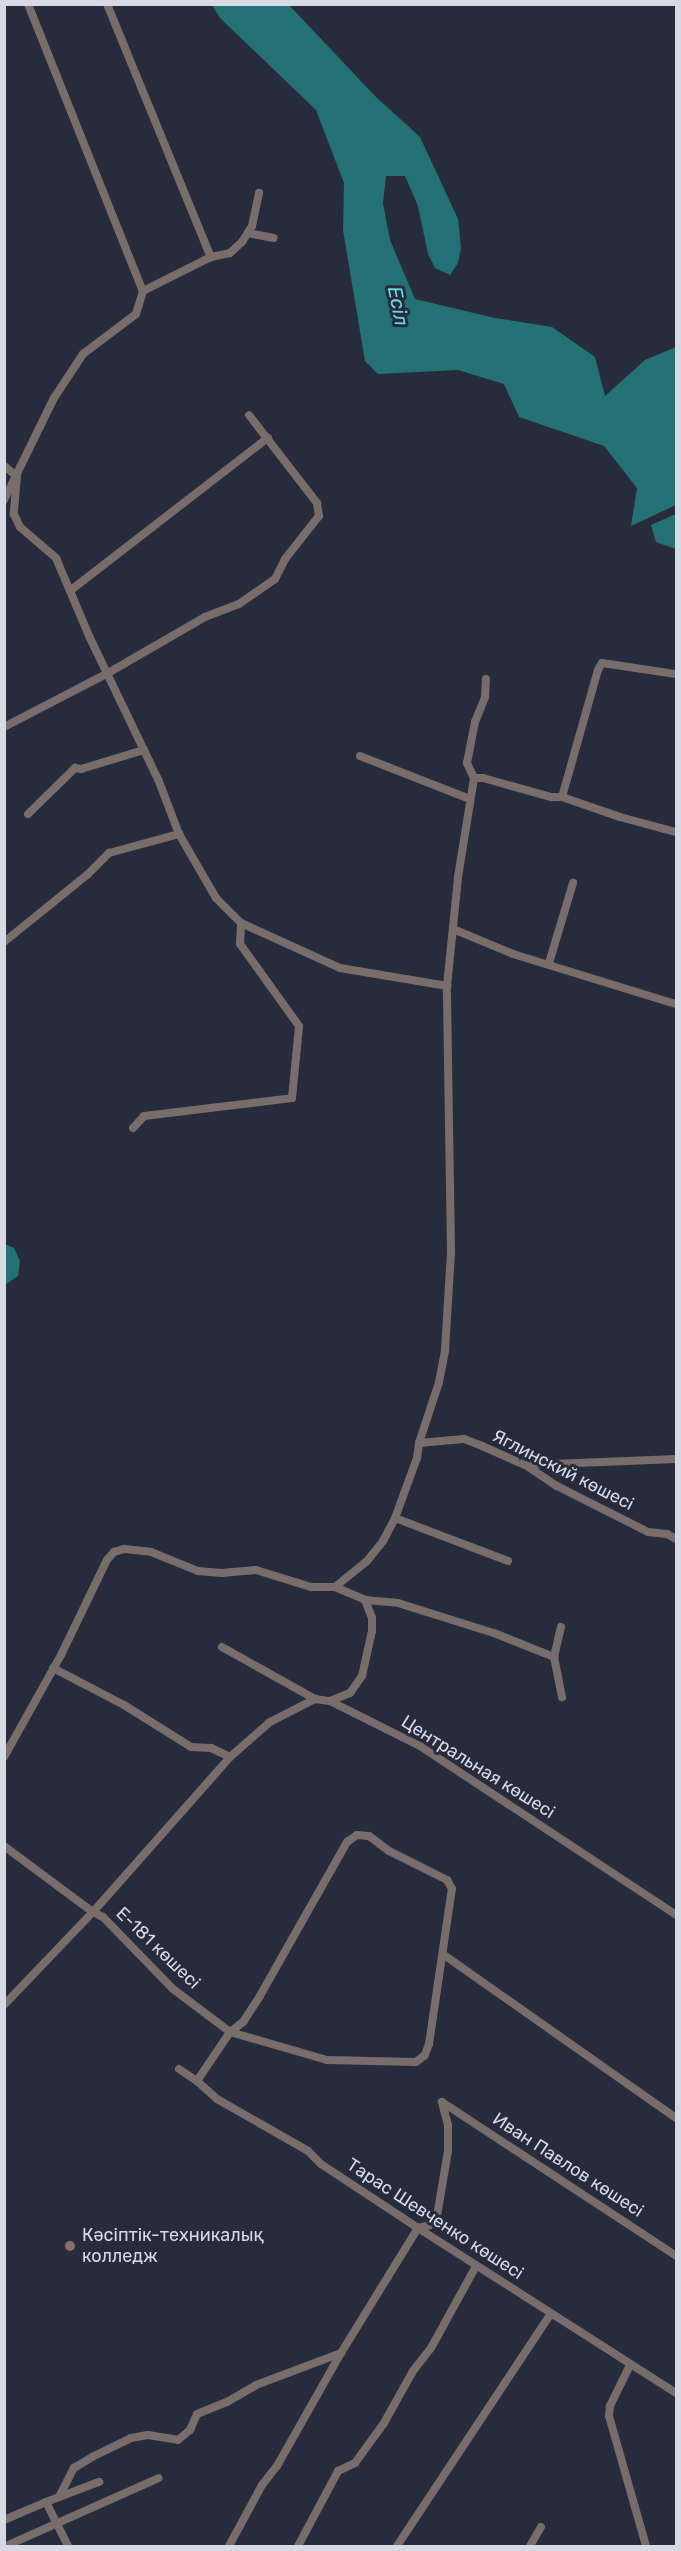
<!DOCTYPE html>
<meta charset="utf-8">
<style>
body{margin:0}
#map{position:relative;width:681px;height:2551px;overflow:hidden;background:#262c3c;font-family:Rubik,sans-serif}
div>[style]{position:absolute}
.water>*{inset:0;background:#237175}
.minor>*{height:8px;margin:-4px;padding:0 4px;transform-origin:4px;border-radius:4px;background:#786d6b}
.dots>*{width:16px;height:16px;translate:-50% -50%;box-sizing:border-box;border:3px solid #262c3c;border-radius:50%}
span{translate:-50% -50%;white-space:nowrap;text-align:center;line-height:1.15;-webkit-text-stroke:6px #262c3c;paint-order:stroke}
.street-label{font-size:18px;color:#d6dae5}
.poi-label{font-size:18px;color:#d6dae5}
.left{translate:0 -50%;text-align:left}
.water-label{font-size:20px;color:#68dae1;font-style:italic}
.frame{position:absolute;inset:0;border:6px solid #d6dae5;pointer-events:none}
</style>
<div id="map">
<div class="water">
<i style="clip-path:polygon(212px 5px,289px 5px,375px 96px,420px 137px,458px 219px,461px 248px,458px 263px,450px 275px,435px 268px,428px 254px,418px 206px,405px 176px,386px 176px,383px 203px,390px 240px,415px 299px,495px 318px,552px 327px,595px 357px,605px 396px,645px 360px,676px 347px,676px 505px,631px 526px,637px 488px,604px 446px,519px 417px,504px 384px,458px 370px,378px 374px,365px 361px,343px 230px,344px 183px,316px 110px,220px 18px)"></i>
<i style="clip-path:polygon(676px 514px,676px 549px,656px 542px,651px 525px)"></i>
<i style="clip-path:polygon(5px 1244px,14px 1248px,20px 1261px,18px 1276px,5px 1285px)"></i>
</div>
<div class="minor">
<i style="left:28px;top:4px;width:309px;rotate:68.2deg"></i>
<i style="left:107px;top:4px;width:274px;rotate:67.7deg"></i>
<i style="left:248px;top:233px;width:26px;rotate:11deg"></i>
<i style="left:4px;top:466px;width:16px;rotate:38deg"></i>
<i style="left:17px;top:476px;width:38px;rotate:95deg"></i>
<i style="left:14px;top:514px;width:14px;rotate:65deg"></i>
<i style="left:20px;top:527px;width:48px;rotate:40.7deg"></i>
<i style="left:56px;top:558px;width:87px;rotate:67deg"></i>
<i style="left:90px;top:638px;width:157px;rotate:64.3deg"></i>
<i style="left:158px;top:779px;width:59px;rotate:69.1deg"></i>
<i style="left:179px;top:834px;width:74px;rotate:60deg"></i>
<i style="left:216px;top:898px;width:35px;rotate:45deg"></i>
<i style="left:241px;top:923px;width:109px;rotate:24.4deg"></i>
<i style="left:340px;top:968px;width:109px;rotate:9.5deg"></i>
<i style="left:4px;top:500px;width:114px;rotate:-63.9deg"></i>
<i style="left:54px;top:398px;width:53px;rotate:-56.6deg"></i>
<i style="left:83px;top:354px;width:66px;rotate:-37deg"></i>
<i style="left:136px;top:314px;width:24px;rotate:-73deg"></i>
<i style="left:143px;top:291px;width:76px;rotate:-26.6deg"></i>
<i style="left:211px;top:257px;width:19px;rotate:-12deg"></i>
<i style="left:230px;top:253px;width:16px;rotate:-43deg"></i>
<i style="left:242px;top:242px;width:19px;rotate:-58deg"></i>
<i style="left:252px;top:226px;width:34px;rotate:-78deg"></i>
<i style="left:71px;top:590px;width:249px;rotate:-37.7deg"></i>
<i style="left:4px;top:727px;width:117px;rotate:-27.4deg"></i>
<i style="left:108px;top:673px;width:112px;rotate:-30deg"></i>
<i style="left:205px;top:617px;width:36px;rotate:-21deg"></i>
<i style="left:239px;top:604px;width:44px;rotate:-34.8deg"></i>
<i style="left:275px;top:579px;width:22px;rotate:-63deg"></i>
<i style="left:285px;top:559px;width:55px;rotate:-51.7deg"></i>
<i style="left:319px;top:516px;width:13px;rotate:-99deg"></i>
<i style="left:317px;top:503px;width:111px;rotate:-127.7deg"></i>
<i style="left:360px;top:756px;width:118px;rotate:21.4deg"></i>
<i style="left:474px;top:778px;width:9px"></i>
<i style="left:483px;top:778px;width:71px;rotate:15.6deg"></i>
<i style="left:551px;top:797px;width:11px"></i>
<i style="left:562px;top:797px;width:61px;rotate:19deg"></i>
<i style="left:620px;top:817px;width:58px;rotate:15deg"></i>
<i style="left:562px;top:797px;width:132px;rotate:-74.2deg"></i>
<i style="left:598px;top:670px;width:8px;rotate:-60deg"></i>
<i style="left:602px;top:663px;width:75px;rotate:8.5deg"></i>
<i style="left:28px;top:814px;width:66px;rotate:-44.4deg"></i>
<i style="left:75px;top:768px;width:6px;rotate:9deg"></i>
<i style="left:81px;top:769px;width:66px;rotate:-16.8deg"></i>
<i style="left:453px;top:929px;width:65px;rotate:22.6deg"></i>
<i style="left:513px;top:954px;width:170px;rotate:17.1deg"></i>
<i style="left:4px;top:942px;width:108px;rotate:-39deg"></i>
<i style="left:88px;top:874px;width:30px;rotate:-45deg"></i>
<i style="left:109px;top:853px;width:73px;rotate:-15.2deg"></i>
<i style="left:549px;top:963px;width:84px;rotate:-73.3deg"></i>
<i style="left:133px;top:1128px;width:16px;rotate:-47deg"></i>
<i style="left:144px;top:1116px;width:149px;rotate:-6.9deg"></i>
<i style="left:292px;top:1098px;width:72px;rotate:-84.4deg"></i>
<i style="left:299px;top:1026px;width:101px;rotate:-125.7deg"></i>
<i style="left:240px;top:944px;width:21px;rotate:-87deg"></i>
<i style="left:419px;top:1443px;width:64px;rotate:-71.8deg"></i>
<i style="left:439px;top:1382px;width:33px;rotate:-79deg"></i>
<i style="left:445px;top:1350px;width:99px;rotate:-86.5deg"></i>
<i style="left:451px;top:1251px;width:265px;rotate:-90.9deg"></i>
<i style="left:447px;top:986px;width:110px;rotate:-84.2deg"></i>
<i style="left:458px;top:877px;width:100px;rotate:-80.8deg"></i>
<i style="left:474px;top:778px;width:17px;rotate:-115deg"></i>
<i style="left:467px;top:763px;width:42px;rotate:-79deg"></i>
<i style="left:475px;top:722px;width:27px;rotate:-68deg"></i>
<i style="left:485px;top:697px;width:18px;rotate:-87deg"></i>
<i style="left:527px;top:1465px;width:149px;rotate:-2.3deg"></i>
<i style="left:395px;top:1518px;width:121px;rotate:20.8deg"></i>
<i style="left:335px;top:1587px;width:33px;rotate:23deg"></i>
<i style="left:365px;top:1600px;width:33px;rotate:5deg"></i>
<i style="left:398px;top:1603px;width:101px;rotate:17.4deg"></i>
<i style="left:494px;top:1633px;width:65px;rotate:21.8deg"></i>
<i style="left:554px;top:1657px;width:31px;rotate:-77deg"></i>
<i style="left:222px;top:1647px;width:107px;rotate:29.2deg"></i>
<i style="left:315px;top:1699px;width:15px;rotate:8deg"></i>
<i style="left:330px;top:1701px;width:101px;rotate:26.6deg"></i>
<i style="left:420px;top:1746px;width:307px;rotate:33.4deg"></i>
<i style="left:554px;top:1657px;width:41px;rotate:78.7deg"></i>
<i style="left:53px;top:1668px;width:80px;rotate:27.5deg"></i>
<i style="left:124px;top:1705px;width:79px;rotate:32.1deg"></i>
<i style="left:191px;top:1747px;width:20px;rotate:3deg"></i>
<i style="left:211px;top:1748px;width:21px;rotate:25deg"></i>
<i style="left:330px;top:1701px;width:22px;rotate:-22deg"></i>
<i style="left:350px;top:1693px;width:21px;rotate:-55deg"></i>
<i style="left:362px;top:1676px;width:46px;rotate:-77.5deg"></i>
<i style="left:372px;top:1631px;width:13px;rotate:-90deg"></i>
<i style="left:372px;top:1618px;width:19px;rotate:-111deg"></i>
<i style="left:4px;top:1757px;width:117px;rotate:-60.8deg"></i>
<i style="left:61px;top:1655px;width:106px;rotate:-64.2deg"></i>
<i style="left:107px;top:1560px;width:11px;rotate:-49deg"></i>
<i style="left:114px;top:1552px;width:10px;rotate:-17deg"></i>
<i style="left:124px;top:1549px;width:27px;rotate:6deg"></i>
<i style="left:151px;top:1552px;width:51px;rotate:22deg"></i>
<i style="left:198px;top:1571px;width:24px;rotate:5deg"></i>
<i style="left:222px;top:1573px;width:34px;rotate:-5deg"></i>
<i style="left:256px;top:1570px;width:58px;rotate:17.2deg"></i>
<i style="left:311px;top:1587px;width:24px"></i>
<i style="left:335px;top:1587px;width:41px;rotate:-39.1deg"></i>
<i style="left:367px;top:1561px;width:26px;rotate:-51deg"></i>
<i style="left:383px;top:1541px;width:26px;rotate:-62deg"></i>
<i style="left:395px;top:1518px;width:64px;rotate:-69.9deg"></i>
<i style="left:417px;top:1458px;width:15px;rotate:-82deg"></i>
<i style="left:419px;top:1443px;width:45px;rotate:-5.1deg"></i>
<i style="left:464px;top:1439px;width:19px;rotate:21deg"></i>
<i style="left:482px;top:1446px;width:49px;rotate:24deg"></i>
<i style="left:527px;top:1466px;width:36px;rotate:34deg"></i>
<i style="left:557px;top:1486px;width:102px;rotate:26.8deg"></i>
<i style="left:648px;top:1532px;width:19px;rotate:6deg"></i>
<i style="left:667px;top:1534px;width:10px;rotate:29deg"></i>
<i style="left:4px;top:1846px;width:111px;rotate:36.6deg"></i>
<i style="left:93px;top:1912px;width:11px;rotate:27deg"></i>
<i style="left:103px;top:1917px;width:100px;rotate:45.8deg"></i>
<i style="left:173px;top:1989px;width:71px;rotate:37deg"></i>
<i style="left:230px;top:2032px;width:101px;rotate:16.1deg"></i>
<i style="left:327px;top:2060px;width:89px;rotate:1.3deg"></i>
<i style="left:416px;top:2062px;width:11px;rotate:-38deg"></i>
<i style="left:425px;top:2055px;width:12px;rotate:-70deg"></i>
<i style="left:429px;top:2044px;width:157px;rotate:-81.6deg"></i>
<i style="left:452px;top:1889px;width:10px;rotate:-119deg"></i>
<i style="left:447px;top:1880px;width:65px;rotate:-153.4deg"></i>
<i style="left:389px;top:1851px;width:25px;rotate:-143deg"></i>
<i style="left:369px;top:1836px;width:12px;rotate:-175deg"></i>
<i style="left:357px;top:1835px;width:12px;rotate:145deg"></i>
<i style="left:347px;top:1842px;width:177px;rotate:119.5deg"></i>
<i style="left:260px;top:1996px;width:31px;rotate:123deg"></i>
<i style="left:243px;top:2022px;width:16px;rotate:142deg"></i>
<i style="left:230px;top:2032px;width:59px;rotate:124deg"></i>
<i style="left:444px;top:1955px;width:284px;rotate:35.1deg"></i>
<i style="left:4px;top:2005px;width:129px;rotate:-46.3deg"></i>
<i style="left:93px;top:1912px;width:207px;rotate:-48.5deg"></i>
<i style="left:230px;top:1757px;width:53px;rotate:-41.2deg"></i>
<i style="left:270px;top:1722px;width:51px;rotate:-27.1deg"></i>
<i style="left:179px;top:2069px;width:22px;rotate:34deg"></i>
<i style="left:197px;top:2081px;width:27px;rotate:42deg"></i>
<i style="left:217px;top:2099px;width:105px;rotate:29.7deg"></i>
<i style="left:308px;top:2151px;width:18px;rotate:45deg"></i>
<i style="left:321px;top:2164px;width:116px;rotate:33.4deg"></i>
<i style="left:418px;top:2228px;width:306px;rotate:32.6deg"></i>
<i style="left:442px;top:2102px;width:280px;rotate:33.3deg"></i>
<i style="left:630px;top:2365px;width:46px;rotate:116deg"></i>
<i style="left:610px;top:2406px;width:10px;rotate:96deg"></i>
<i style="left:609px;top:2416px;width:135px;rotate:74.1deg"></i>
<i style="left:59px;top:2497px;width:33px;rotate:-63deg"></i>
<i style="left:74px;top:2468px;width:23px;rotate:-31deg"></i>
<i style="left:94px;top:2456px;width:41px;rotate:-25.9deg"></i>
<i style="left:131px;top:2438px;width:17px;rotate:-10deg"></i>
<i style="left:148px;top:2435px;width:30px;rotate:9deg"></i>
<i style="left:178px;top:2440px;width:16px;rotate:-40deg"></i>
<i style="left:190px;top:2430px;width:17px;rotate:-66deg"></i>
<i style="left:197px;top:2414px;width:32px;rotate:-22deg"></i>
<i style="left:227px;top:2402px;width:34px;rotate:-30deg"></i>
<i style="left:256px;top:2385px;width:91px;rotate:-20.6deg"></i>
<i style="left:46px;top:2502px;width:57px;rotate:-20.7deg"></i>
<i style="left:4px;top:2520px;width:46px;rotate:-23.2deg"></i>
<i style="left:46px;top:2502px;width:49px;rotate:63.4deg"></i>
<i style="left:6px;top:2546px;width:167px;rotate:-24deg"></i>
<i style="left:229px;top:2546px;width:69px;rotate:-61.6deg"></i>
<i style="left:262px;top:2485px;width:24px;rotate:-52deg"></i>
<i style="left:277px;top:2466px;width:130px;rotate:-60.5deg"></i>
<i style="left:341px;top:2353px;width:147px;rotate:-58.4deg"></i>
<i style="left:418px;top:2228px;width:12px;rotate:-14deg"></i>
<i style="left:430px;top:2225px;width:11px;rotate:-52deg"></i>
<i style="left:437px;top:2216px;width:66px;rotate:-80.4deg"></i>
<i style="left:448px;top:2151px;width:26px;rotate:-90deg"></i>
<i style="left:448px;top:2125px;width:24px;rotate:-105deg"></i>
<i style="left:298px;top:2546px;width:85px;rotate:-61.9deg"></i>
<i style="left:338px;top:2471px;width:19px;rotate:-25deg"></i>
<i style="left:355px;top:2463px;width:49px;rotate:-54.1deg"></i>
<i style="left:384px;top:2423px;width:60px;rotate:-60.9deg"></i>
<i style="left:413px;top:2371px;width:29px;rotate:-52deg"></i>
<i style="left:431px;top:2348px;width:94px;rotate:-61.2deg"></i>
<i style="left:397px;top:2546px;width:277px;rotate:-56.5deg"></i>
<i style="left:530px;top:2546px;width:22px;rotate:-60deg"></i>
</div>
<div class="dots">
<i style="left:70px;top:2246px;background:#8d6e63"></i>
</div>
<div class="street-label">
<span style="left:563px;top:1470px;rotate:27deg">Яглинский көшесі</span>
<span style="left:478px;top:1767px;rotate:32deg">Центральная көшесі</span>
<span style="left:158px;top:1948px;rotate:44deg">Е-181 көшесі</span>
<span style="left:568px;top:2165px;rotate:33deg">Иван Павлов көшесі</span>
<span style="left:435px;top:2219px;rotate:33deg">Тарас Шевченко көшесі</span>
</div>
<div class="poi-label">
<span class="left" style="left:82px;top:2246px">Кәсіптік-техникалық<br>колледж</span>
</div>
<div class="water-label">
<span style="left:398px;top:306px;rotate:79deg">Есіл</span>
</div>
<div class="frame"></div>
</div>
